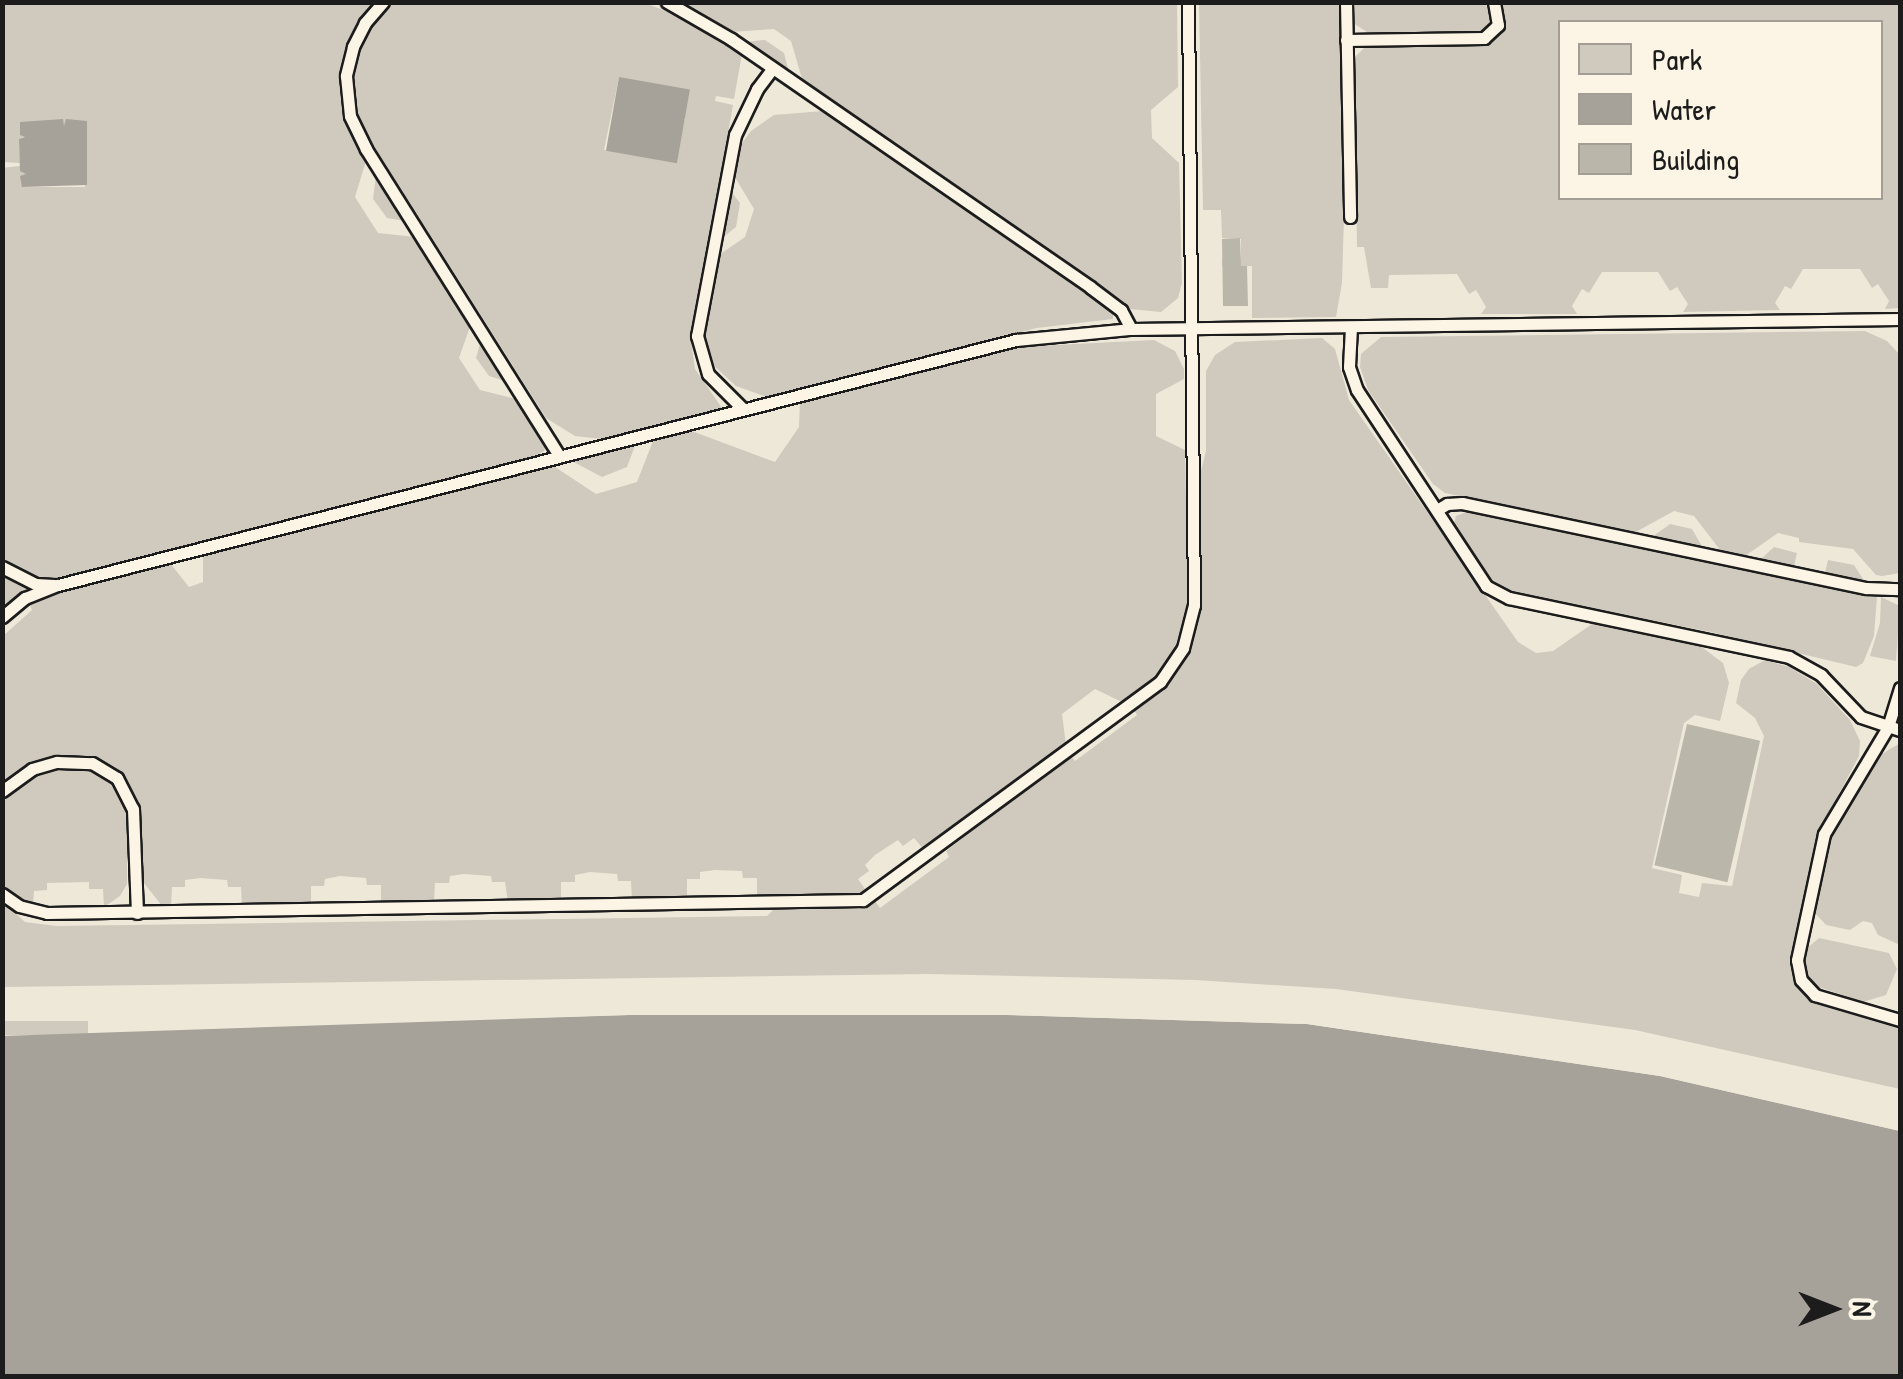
<!DOCTYPE html>
<style>
body{margin:0}
#map{position:relative;width:1903px;height:1379px;overflow:hidden;background:#eee8d9;font-family:"Patrick Hand",sans-serif}
div>[style]{position:absolute}
.green>*{inset:0;background:#cfcabd;transform-origin:0 0}
.water>*{inset:0;background:#a7a299;transform-origin:0 0}
.pier>*{inset:0;background:#eee8d9}
.building>*{inset:0;background:#bab6aa;transform-origin:0 0}
.roads{filter:drop-shadow(2px 0 #1c1c1c) drop-shadow(-2px 0 #1c1c1c) drop-shadow(0 2px #1c1c1c) drop-shadow(0 -2px #1c1c1c)}
.lane>*{height:11px;margin:-5.5px;padding:0 5.5px;transform-origin:5.5px;border-radius:5.5px;background:#fcf5e5}
span{translate:-50% -50%;white-space:nowrap;text-align:center;line-height:1.15;-webkit-text-stroke:9px #fcf5e5;paint-order:stroke}
.frame{position:absolute;inset:0;border:5px solid #1c1c1c;pointer-events:none}
.legend{position:absolute;left:1558px;top:20px;width:325px;height:180px;box-sizing:border-box;background:#fcf5e5;border:2px solid #a29e95;margin:0;padding:12px 18px;list-style:none;font-size:30px;color:#1c1c1c}
.legend li{display:flex;align-items:center;gap:20px;height:50px}
.legend b{width:50px;border:2px solid #a29e95}
.north{position:absolute;left:1783px;top:1259px;width:100px;height:100px;-webkit-text-stroke:8px #fcf5e5;paint-order:stroke;rotate:90deg;font-size:28px;font-weight:700;line-height:40px;text-align:center;color:#1c1c1c}
.north::after{content:'';display:block;margin:auto;width:35px;height:45px;background:#1c1c1c;clip-path:polygon(50% 0,100% 100%,50% 72%,0 100%)}
</style>
<div id="map">
<div class="green">
<i style="clip-path:polygon(3px 3px,375px 3px,350px 38px,341px 72px,344px 115px,366px 161px,355px 197px,378px 233px,415px 237px,471px 324px,459px 358px,480px 390px,520px 400px,546px 445px,544px 451px,533px 458px,58px 579px,37px 578px,10px 565px,3px 559px,2px 168px,20px 166px,26px 173px,22px 187px,85px 187px,87px 121px,63px 126px,63px 120px,19px 139px,20px 163px,3px 162px)"></i>
<i style="clip-path:polygon(evenodd,392px 3px,645px 3px,692px 21px,742px 54px,734px 99px,716px 96px,715px 101px,733px 105px,691px 341px,695px 369px,722px 408px,602px 439px,575px 436px,546px 418px,359px 122px,352px 83px,358px 53px,369px 28px,392px 3px,619px 77px,685px 118px,675px 162px,604px 150px,619px 77px)"></i>
<i style="clip-path:polygon(681px 3px,1177px 3px,1178px 87px,1151px 110px,1152px 138px,1179px 163px,1182px 283px,1178px 298px,1161px 312px,1130px 309px,803px 82px,791px 41px,774px 29px,731px 32px)"></i>
<i style="clip-path:polygon(1199px 3px,1340px 3px,1344px 217px,1342px 283px,1336px 317px,1252px 318px,1252px 266px,1222px 266px,1222px 258px,1241px 257px,1241px 239px,1222px 238px,1221px 210px,1203px 210px)"></i>
<i style="clip-path:polygon(1351px 3px,1485px 3px,1493px 20px,1481px 33px,1370px 34px,1353px 23px)"></i>
<i style="clip-path:polygon(evenodd,1501px 3px,1900px 3px,1900px 308px,1885px 309px,1889px 301px,1878px 284px,1872px 288px,1860px 269px,1803px 269px,1791px 289px,1785px 286px,1775px 303px,1780px 310px,1683px 312px,1688px 304px,1677px 287px,1670px 291px,1658px 272px,1602px 272px,1589px 293px,1582px 289px,1572px 306px,1577px 314px,1481px 314px,1486px 307px,1476px 290px,1469px 294px,1457px 274px,1389px 275px,1388px 288px,1371px 288px,1364px 247px,1357px 247px,1354px 58px,1366px 46px,1486px 43px,1504px 26px,1501px 3px,1560px 22px,1880px 22px,1880px 198px,1560px 198px,1560px 22px)"></i>
<i style="clip-path:polygon(765px 40px,784px 53px,789px 72px,746px 42px)"></i>
<i style="clip-path:polygon(823px 111px,1087px 292px,1113px 312px,1113px 319px,1037px 328px,767px 397px,736px 386px,711px 363px,705px 338px,719px 255px,745px 237px,754px 209px,733px 174px,737px 150px,751px 131px,774px 115px)"></i>
<i style="clip-path:polygon(376px 175px,405px 221px,387px 218px,373px 199px)"></i>
<i style="clip-path:polygon(730px 190px,740px 203px,736px 227px,721px 239px)"></i>
<i style="clip-path:polygon(1865px 331px,1887px 341px,1900px 355px,1900px 573px,1882px 576px,1876px 575px,1853px 549px,1799px 542px,1799px 538px,1778px 533px,1745px 556px,1721px 551px,1694px 516px,1674px 511px,1634px 533px,1445px 493px,1433px 484px,1368px 390px,1360px 367px,1361px 354px,1381px 337px)"></i>
<i style="clip-path:polygon(1322px 338px,1335px 349px,1349px 400px,1518px 642px,1536px 653px,1553px 651px,1595px 622px,1699px 645px,1723px 663px,1729px 683px,1720px 721px,1695px 715px,1684px 723px,1652px 868px,1682px 875px,1679px 893px,1699px 897px,1702px 883px,1732px 886px,1764px 736px,1755px 718px,1736px 703px,1741px 680px,1749px 669px,1765px 660px,1789px 667px,1817px 684px,1850px 720px,1860px 741px,1859px 756px,1816px 837px,1790px 964px,1795px 984px,1813px 1001px,1900px 1027px,1900px 1089px,1635px 1030px,1336px 989px,1195px 980px,928px 974px,3px 987px,2px 901px,25px 922px,56px 926px,767px 916px,774px 909px,846px 908px,875px 901px,880px 908px,949px 857px,946px 851px,1071px 756px,1075px 761px,1137px 715px,1133px 708px,1171px 677px,1190px 646px,1198px 610px,1196px 491px,1206px 451px,1206px 371px,1215px 355px,1235px 342px)"></i>
<i style="clip-path:polygon(481px 340px,508px 382px,489px 376px,476px 358px)"></i>
<i style="clip-path:polygon(1154px 340px,1175px 351px,1184px 369px,1184px 379px,1156px 394px,1156px 436px,1185px 450px,1188px 604px,1175px 652px,1152px 680px,1122px 702px,1095px 689px,1062px 714px,1066px 745px,925px 851px,914px 838px,903px 846px,898px 840px,875px 855px,865px 865px,869px 871px,858px 879px,867px 892px,863px 894px,757px 898px,757px 878px,743px 878px,742px 871px,715px 870px,700px 872px,700px 879px,687px 879px,687px 899px,632px 900px,631px 881px,618px 881px,617px 874px,590px 872px,575px 875px,575px 882px,561px 882px,561px 901px,508px 902px,505px 882px,492px 882px,491px 876px,464px 874px,450px 876px,449px 883px,435px 883px,434px 903px,381px 904px,381px 885px,367px 885px,366px 878px,340px 876px,325px 879px,324px 886px,311px 886px,311px 904px,242px 906px,241px 887px,228px 887px,227px 880px,200px 878px,185px 880px,185px 887px,172px 887px,171px 906px,163px 907px,143px 882px,137px 799px,114px 767px,90px 757px,56px 756px,25px 767px,3px 782px,3px 636px,32px 610px,29px 603px,51px 594px,170px 563px,189px 587px,203px 582px,203px 554px,552px 465px,596px 494px,637px 482px,653px 441px,689px 430px,775px 462px,799px 427px,800px 401px,1015px 347px)"></i>
<i style="clip-path:polygon(636px 443px,627px 467px,602px 477px,570px 460px)"></i>
<i style="clip-path:polygon(1469px 511px,1877px 597px,1874px 636px,1863px 663px,1856px 667px,1711px 632px,1517px 593px,1485px 576px,1453px 528px,1456px 516px)"></i>
<i style="clip-path:polygon(1670px 524px,1692px 529px,1703px 548px,1652px 537px)"></i>
<i style="clip-path:polygon(1774px 547px,1797px 553px,1794px 566px,1760px 560px)"></i>
<i style="clip-path:polygon(1828px 560px,1854px 565px,1865px 582px,1825px 573px)"></i>
<i style="clip-path:polygon(2px 574px,28px 589px,4px 608px,3px 608px)"></i>
<i style="clip-path:polygon(1881px 597px,1900px 606px,1896px 661px,1870px 656px,1880px 623px)"></i>
<i style="clip-path:polygon(1900px 743px,1900px 945px,1878px 935px,1872px 923px,1863px 921px,1850px 930px,1826px 925px,1814px 912px,1832px 831px,1877px 757px)"></i>
<i style="clip-path:polygon(64px 766px,91px 769px,106px 776px,127px 806px,127px 884px,120px 896px,104px 907px,103px 889px,89px 889px,89px 882px,47px 883px,47px 890px,34px 891px,33px 905px,3px 886px,3px 800px,31px 776px)"></i>
<i style="clip-path:polygon(1819px 938px,1889px 953px,1897px 969px,1886px 995px,1863px 1002px,1813px 985px,1804px 967px,1806px 949px)"></i>
<i style="left:88px;top:1021px;width:14px;height:86px;rotate:90deg"></i>
</div>
<div class="water">
<i style="left:619px;top:77px;width:72px;height:75px;rotate:10deg"></i>
<i style="clip-path:polygon(63px 119px,64px 126px,66px 119px,87px 121px,87px 185px,22px 187px,20px 176px,26px 174px,20px 171px,19px 139px,25px 137px,20px 135px,20px 122px)"></i>
<i style="clip-path:polygon(629px 1015px,1007px 1015px,1307px 1024px,1660px 1076px,1900px 1131px,1900px 1376px,3px 1376px,2px 1036px)"></i>
</div>
<div class="pier">
<i style="clip-path:polygon(629px 1010px,1007px 1010px,1308px 1019px,1661px 1071px,1830px 1107px,1900px 1126px,1900px 1131px,1660px 1076px,1307px 1024px,1007px 1015px,629px 1015px,88px 1030px,88px 1025px)"></i>
</div>
<div class="building">
<i style="clip-path:polygon(1240px 238px,1241px 266px,1247px 266px,1248px 306px,1223px 306px,1222px 239px)"></i>
<i style="left:1687px;top:724px;width:75px;height:145px;rotate:13deg"></i>
</div>
<div class="roads">
<div class="lane">
<i style="left:383px;top:2px;width:28px;rotate:131deg"></i>
<i style="left:365px;top:23px;width:27px;rotate:117deg"></i>
<i style="left:353px;top:47px;width:30px;rotate:104deg"></i>
<i style="left:346px;top:76px;width:40px;rotate:84.3deg"></i>
<i style="left:350px;top:116px;width:37px;rotate:64deg"></i>
<i style="left:366px;top:149px;width:363px;rotate:57.8deg"></i>
<i style="left:667px;top:2px;width:74px;rotate:30deg"></i>
<i style="left:731px;top:39px;width:436px;rotate:34.6deg"></i>
<i style="left:1090px;top:287px;width:39px;rotate:37deg"></i>
<i style="left:1121px;top:310px;width:21px;rotate:62deg"></i>
<i style="left:1346px;top:2px;width:215px;rotate:88.9deg"></i>
<i style="left:1346px;top:40px;width:138px;rotate:-0.8deg"></i>
<i style="left:1484px;top:38px;width:19px;rotate:-43deg"></i>
<i style="left:1498px;top:25px;width:23px;rotate:-100deg"></i>
<i style="left:1351px;top:327px;width:40px;rotate:92.9deg"></i>
<i style="left:1349px;top:367px;width:24px;rotate:71deg"></i>
<i style="left:1357px;top:390px;width:235px;rotate:56.6deg"></i>
<i style="left:1486px;top:586px;width:26px;rotate:28deg"></i>
<i style="left:1509px;top:598px;width:286px;rotate:11.9deg"></i>
<i style="left:1789px;top:657px;width:37px;rotate:29deg"></i>
<i style="left:1821px;top:675px;width:58px;rotate:46.4deg"></i>
<i style="left:1861px;top:717px;width:41px;rotate:18.4deg"></i>
<i style="left:743px;top:409px;width:49px;rotate:-135deg"></i>
<i style="left:708px;top:374px;width:40px;rotate:-106deg"></i>
<i style="left:697px;top:336px;width:205px;rotate:-79.3deg"></i>
<i style="left:735px;top:135px;width:51px;rotate:-64.4deg"></i>
<i style="left:757px;top:89px;width:26px;rotate:-53deg"></i>
<i style="left:1437px;top:510px;width:12px;rotate:-31deg"></i>
<i style="left:1447px;top:504px;width:15px;rotate:-4deg"></i>
<i style="left:1462px;top:503px;width:413px;rotate:11.9deg"></i>
<i style="left:1866px;top:588px;width:34px;rotate:2deg"></i>
<i style="left:2px;top:567px;width:38px;rotate:27deg"></i>
<i style="left:36px;top:584px;width:18px;rotate:3deg"></i>
<i style="left:2px;top:617px;width:30px;rotate:-40deg"></i>
<i style="left:25px;top:598px;width:35px;rotate:-22deg"></i>
<i style="left:58px;top:585px;width:989px;rotate:-14.35deg"></i>
<i style="left:1016px;top:340px;width:116px;rotate:-5.5deg"></i>
<i style="left:1131px;top:329px;width:769px;rotate:-0.75deg"></i>
<i style="left:1900px;top:688px;width:41px;rotate:107.1deg"></i>
<i style="left:1888px;top:727px;width:125px;rotate:120.9deg"></i>
<i style="left:1824px;top:834px;width:129px;rotate:102.1deg"></i>
<i style="left:1797px;top:960px;width:20px;rotate:79deg"></i>
<i style="left:1801px;top:980px;width:21px;rotate:47deg"></i>
<i style="left:1815px;top:995px;width:89px;rotate:16.4deg"></i>
<i style="left:2px;top:791px;width:37px;rotate:-36deg"></i>
<i style="left:32px;top:769px;width:26px;rotate:-16deg"></i>
<i style="left:57px;top:762px;width:35px;rotate:2deg"></i>
<i style="left:92px;top:763px;width:29px;rotate:31deg"></i>
<i style="left:117px;top:778px;width:35px;rotate:63deg"></i>
<i style="left:133px;top:809px;width:104px;rotate:87.8deg"></i>
<i style="left:2px;top:894px;width:21px;rotate:35deg"></i>
<i style="left:19px;top:906px;width:29px;rotate:14deg"></i>
<i style="left:47px;top:913px;width:816px;rotate:-0.91deg"></i>
<i style="left:863px;top:900px;width:368px;rotate:-36.3deg"></i>
<i style="left:1160px;top:682px;width:41px;rotate:-55.9deg"></i>
<i style="left:1183px;top:648px;width:44px;rotate:-75.7deg"></i>
<i style="left:1194px;top:605px;width:603px;rotate:-90.57deg"></i>
</div>
</div>
<div class="frame"></div>
<ul class="legend">
<li><b style="height:28px;background:#cfcabd"></b>Park</li>
<li><b style="height:28px;background:#a7a299"></b>Water</li>
<li><b style="height:28px;background:#bab6aa"></b>Building</li>
</ul>
<div class="north">N</div>
</div>
